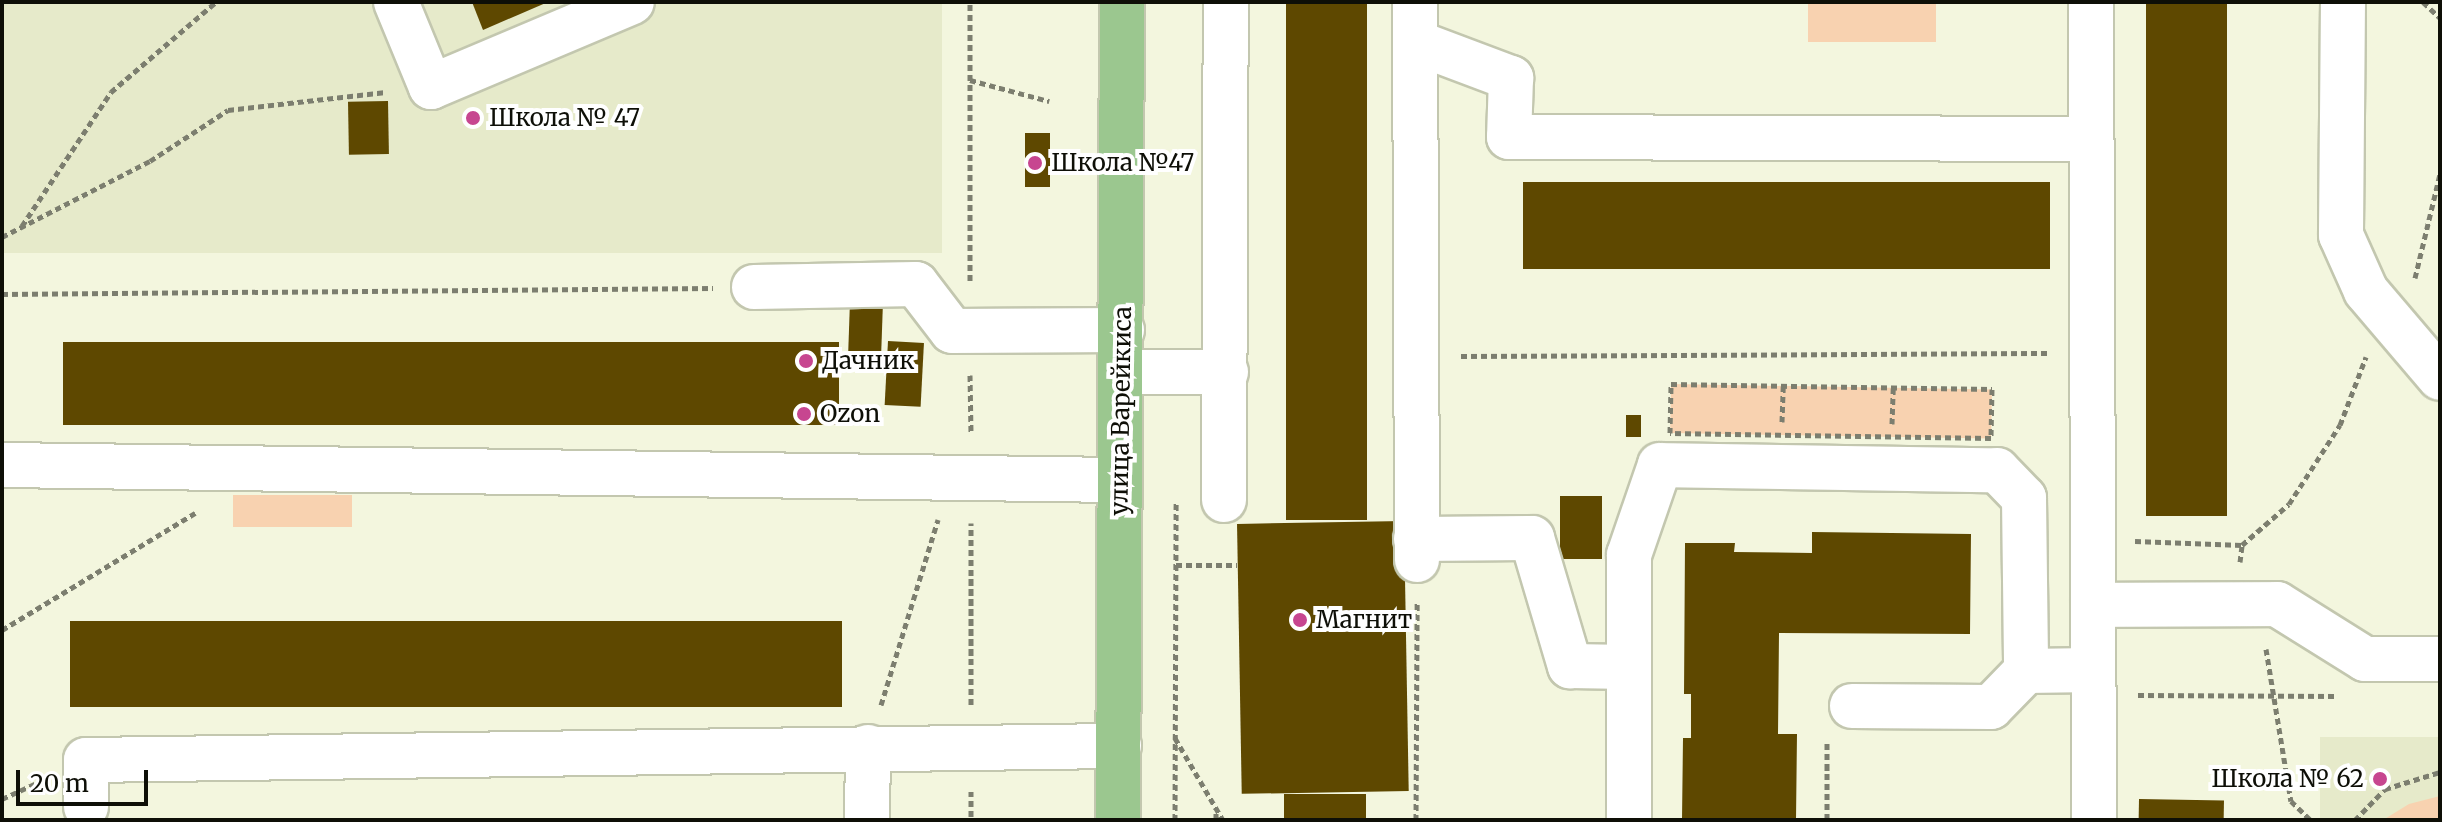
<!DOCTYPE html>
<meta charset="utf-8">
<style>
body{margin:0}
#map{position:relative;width:2442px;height:822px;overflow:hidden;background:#f3f6de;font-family:Merriweather,serif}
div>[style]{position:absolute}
.built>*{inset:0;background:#e6eaca;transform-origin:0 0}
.green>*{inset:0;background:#f8d2b0;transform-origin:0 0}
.building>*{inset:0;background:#5e4800;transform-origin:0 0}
.path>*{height:5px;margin-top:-2.5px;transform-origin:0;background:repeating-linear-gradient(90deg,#7c7e6f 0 6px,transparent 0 10px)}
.roads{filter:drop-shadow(2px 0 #c3c7af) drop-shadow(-2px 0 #c3c7af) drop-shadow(0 2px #c3c7af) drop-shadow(0 -2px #c3c7af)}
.minor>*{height:44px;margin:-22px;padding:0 22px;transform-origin:22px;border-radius:22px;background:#fff}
.major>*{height:44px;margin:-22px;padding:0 22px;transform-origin:22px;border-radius:22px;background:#9bc78f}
.dots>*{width:22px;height:22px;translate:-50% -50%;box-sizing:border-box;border:4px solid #fff;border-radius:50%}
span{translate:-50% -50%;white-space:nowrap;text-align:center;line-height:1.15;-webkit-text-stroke:8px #fff;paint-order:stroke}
.poi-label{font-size:24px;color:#0e0f07}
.left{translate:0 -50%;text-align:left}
.right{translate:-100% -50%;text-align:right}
.street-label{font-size:24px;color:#0e0f07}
.frame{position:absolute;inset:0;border:4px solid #0e0f07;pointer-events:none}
.scale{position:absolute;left:16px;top:770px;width:132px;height:36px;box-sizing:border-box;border:4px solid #0e0f07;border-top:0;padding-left:10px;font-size:24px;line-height:28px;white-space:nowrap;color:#0e0f07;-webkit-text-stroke:6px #fff;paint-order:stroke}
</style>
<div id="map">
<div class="built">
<i style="left:2px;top:2px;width:940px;height:251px"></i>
<i style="left:2320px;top:737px;width:120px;height:83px"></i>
</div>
<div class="green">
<i style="left:1808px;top:2px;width:128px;height:40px"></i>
<i style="left:1671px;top:384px;width:321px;height:49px;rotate:1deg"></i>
<i style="left:233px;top:495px;width:119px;height:32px"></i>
<i style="clip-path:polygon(2440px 796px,2440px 820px,2383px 820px,2409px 804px)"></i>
</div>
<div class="building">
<i style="clip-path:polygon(472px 2px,548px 2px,483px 30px)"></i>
<i style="left:1286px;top:2px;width:81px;height:518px"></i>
<i style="left:2146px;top:2px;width:81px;height:514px"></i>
<i style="left:388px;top:101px;width:53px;height:40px;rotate:89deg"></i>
<i style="left:1025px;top:133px;width:25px;height:54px"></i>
<i style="left:1523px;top:182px;width:527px;height:87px"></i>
<i style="left:850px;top:301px;width:33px;height:50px;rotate:2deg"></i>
<i style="left:888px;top:341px;width:36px;height:64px;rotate:3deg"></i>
<i style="left:63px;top:342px;width:776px;height:83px"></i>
<i style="left:1641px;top:415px;width:22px;height:15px;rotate:90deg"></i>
<i style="left:1560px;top:496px;width:42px;height:63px"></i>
<i style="left:1404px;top:521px;width:270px;height:167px;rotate:89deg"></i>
<i style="clip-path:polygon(1812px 532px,1971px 534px,1970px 634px,1779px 633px,1778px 734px,1797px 734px,1796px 820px,1682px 820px,1683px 738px,1691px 738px,1691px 694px,1684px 694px,1685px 543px,1735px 543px,1734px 552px,1812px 553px)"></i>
<i style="left:70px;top:621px;width:772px;height:86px"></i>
<i style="left:1284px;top:794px;width:82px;height:26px"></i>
<i style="left:2139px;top:799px;width:85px;height:21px;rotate:1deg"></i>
</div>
<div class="path">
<i style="left:2423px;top:2px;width:23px;rotate:43deg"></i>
<i style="left:970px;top:80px;width:82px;rotate:14.9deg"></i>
<i style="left:22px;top:226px;width:161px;rotate:-56.4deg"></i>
<i style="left:111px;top:92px;width:138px;rotate:-40.6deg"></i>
<i style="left:2px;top:237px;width:166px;rotate:-27.2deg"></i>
<i style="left:150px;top:161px;width:93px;rotate:-33.2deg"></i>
<i style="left:228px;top:110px;width:159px;rotate:-6.5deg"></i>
<i style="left:2415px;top:278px;width:107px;rotate:-76.5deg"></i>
<i style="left:970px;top:281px;width:279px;rotate:-90deg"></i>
<i style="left:2px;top:294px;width:711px;rotate:-0.48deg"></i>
<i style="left:1461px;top:356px;width:590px;rotate:-0.29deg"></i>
<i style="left:970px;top:375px;width:58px;rotate:89deg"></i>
<i style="left:1671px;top:384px;width:321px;rotate:0.9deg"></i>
<i style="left:1992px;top:389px;width:49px;rotate:91.2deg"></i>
<i style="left:1991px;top:438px;width:321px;rotate:-179.1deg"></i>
<i style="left:1670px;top:433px;width:49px;rotate:-88.8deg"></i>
<i style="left:1782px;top:422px;width:36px;rotate:-88deg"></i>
<i style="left:1892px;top:424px;width:36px;rotate:-88deg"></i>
<i style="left:2135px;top:541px;width:107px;rotate:2.1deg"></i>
<i style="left:2240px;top:562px;width:17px;rotate:-83deg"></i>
<i style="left:2242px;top:545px;width:62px;rotate:-41.1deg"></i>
<i style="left:2289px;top:504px;width:94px;rotate:-57.2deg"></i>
<i style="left:2340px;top:425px;width:73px;rotate:-69.1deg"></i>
<i style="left:1176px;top:565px;width:61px"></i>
<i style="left:2px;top:630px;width:226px;rotate:-31.2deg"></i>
<i style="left:2266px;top:649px;width:154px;rotate:80.7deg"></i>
<i style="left:2291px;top:801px;width:28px;rotate:44deg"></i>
<i style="left:2138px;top:695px;width:198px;rotate:0.3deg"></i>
<i style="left:881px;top:705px;width:194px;rotate:-72.9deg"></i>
<i style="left:971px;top:705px;width:182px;rotate:-90deg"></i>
<i style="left:1175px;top:738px;width:95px;rotate:59.7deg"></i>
<i style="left:971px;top:791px;width:29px;rotate:90deg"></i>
<i style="left:2px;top:799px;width:43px;rotate:-24.8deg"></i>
<i style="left:1175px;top:820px;width:319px;rotate:-89.8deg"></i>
<i style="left:1216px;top:820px;width:12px;rotate:-90deg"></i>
<i style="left:1416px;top:820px;width:218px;rotate:-89.7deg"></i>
<i style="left:1827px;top:820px;width:79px;rotate:-90deg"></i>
<i style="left:2355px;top:820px;width:43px;rotate:-45.9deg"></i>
<i style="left:2385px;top:789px;width:58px;rotate:-17.2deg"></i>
</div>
<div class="roads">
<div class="minor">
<i style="left:396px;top:2px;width:92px;rotate:67.6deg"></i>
<i style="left:431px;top:87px;width:218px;rotate:-22.9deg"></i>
<i style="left:1415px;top:2px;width:558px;rotate:89.79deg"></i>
<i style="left:2091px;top:2px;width:818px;rotate:89.79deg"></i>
<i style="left:2343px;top:2px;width:233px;rotate:90.5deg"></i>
<i style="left:2341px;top:235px;width:61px;rotate:65.9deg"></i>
<i style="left:2366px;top:291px;width:114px;rotate:49.6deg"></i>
<i style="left:1415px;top:42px;width:103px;rotate:20.6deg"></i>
<i style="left:1511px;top:78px;width:59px;rotate:91.9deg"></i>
<i style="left:1509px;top:137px;width:582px;rotate:0.2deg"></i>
<i style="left:754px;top:287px;width:162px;rotate:-1.1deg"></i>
<i style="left:916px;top:284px;width:59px;rotate:52.5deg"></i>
<i style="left:952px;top:331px;width:170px;rotate:-0.3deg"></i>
<i style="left:1121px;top:372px;width:105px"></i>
<i style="left:2px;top:465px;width:1118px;rotate:0.77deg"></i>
<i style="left:1224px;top:500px;width:498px;rotate:-89.8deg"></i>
<i style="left:1416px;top:539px;width:116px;rotate:-0.5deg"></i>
<i style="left:1532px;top:538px;width:134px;rotate:73.5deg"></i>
<i style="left:1570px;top:666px;width:59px;rotate:1deg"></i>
<i style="left:2093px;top:605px;width:184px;rotate:-0.3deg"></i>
<i style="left:2277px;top:604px;width:104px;rotate:32deg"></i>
<i style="left:2365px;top:659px;width:75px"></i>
<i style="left:1852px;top:706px;width:139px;rotate:0.4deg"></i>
<i style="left:1991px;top:707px;width:50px;rotate:-45.8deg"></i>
<i style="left:2026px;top:671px;width:67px;rotate:-0.9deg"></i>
<i style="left:86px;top:807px;width:47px;rotate:-90deg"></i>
<i style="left:86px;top:760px;width:1033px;rotate:-0.78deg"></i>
<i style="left:867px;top:820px;width:73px;rotate:-89.2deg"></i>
<i style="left:1629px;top:820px;width:265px;rotate:-90deg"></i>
<i style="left:1629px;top:555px;width:95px;rotate:-71deg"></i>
<i style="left:1660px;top:465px;width:337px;rotate:0.9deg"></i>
<i style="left:1997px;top:470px;width:39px;rotate:46deg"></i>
<i style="left:2024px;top:498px;width:173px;rotate:89.3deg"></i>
</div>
<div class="major">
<i style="left:1118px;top:820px;width:818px;rotate:-89.72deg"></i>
</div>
</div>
<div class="dots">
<i style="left:473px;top:118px;background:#c74690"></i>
<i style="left:1035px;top:163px;background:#c74690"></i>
<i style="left:806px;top:361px;background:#c74690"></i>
<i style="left:804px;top:414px;background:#c74690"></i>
<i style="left:1300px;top:620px;background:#c74690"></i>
<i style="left:2380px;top:779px;background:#c74690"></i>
</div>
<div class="poi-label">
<span class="left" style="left:489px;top:118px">Школа № 47</span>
<span class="left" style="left:1051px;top:163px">Школа №47</span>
<span class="left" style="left:822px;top:361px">Дачник</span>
<span class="left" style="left:820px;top:414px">Ozon</span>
<span class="left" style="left:1316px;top:620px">Магнит</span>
<span class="right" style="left:2364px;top:779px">Школа № 62</span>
</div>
<div class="street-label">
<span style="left:1121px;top:411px;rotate:-89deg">улица Варейкиса</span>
</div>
<div class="frame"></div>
<div class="scale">20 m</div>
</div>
